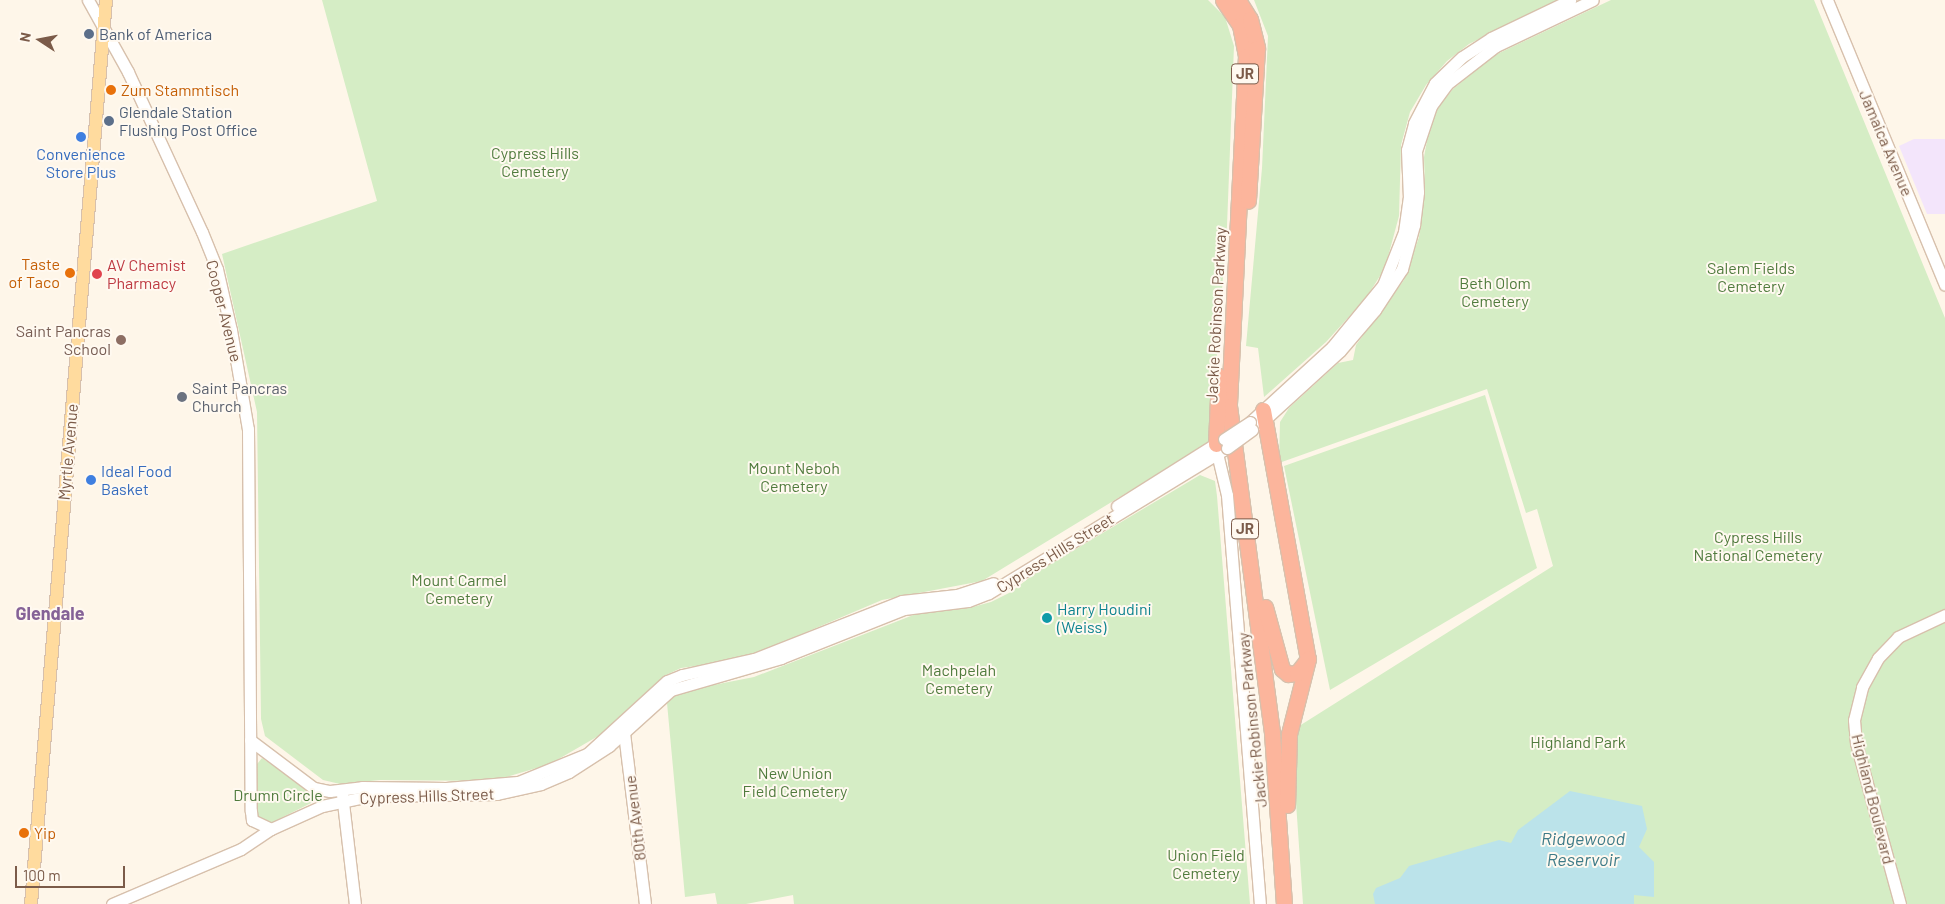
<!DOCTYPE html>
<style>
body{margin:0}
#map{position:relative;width:1945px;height:904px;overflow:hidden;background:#fef6e9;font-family:Barlow,sans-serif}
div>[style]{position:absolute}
.education>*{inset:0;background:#f3e5fb}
.green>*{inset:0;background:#d5edc5}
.water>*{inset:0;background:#bbe3ea}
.roads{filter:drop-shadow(1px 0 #d7c0ac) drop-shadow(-1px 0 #d7c0ac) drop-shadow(0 1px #d7c0ac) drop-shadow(0 -1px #d7c0ac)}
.secondary>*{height:11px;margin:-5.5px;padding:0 5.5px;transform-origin:5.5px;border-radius:5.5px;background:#fff}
.primary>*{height:12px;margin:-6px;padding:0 6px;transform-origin:6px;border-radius:6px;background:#ffdb9e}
.highway>*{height:15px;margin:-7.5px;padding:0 7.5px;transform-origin:7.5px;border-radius:7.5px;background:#fcb59c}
.bridges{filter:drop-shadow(1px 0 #d7c0ac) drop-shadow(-1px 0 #d7c0ac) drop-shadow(0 1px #d7c0ac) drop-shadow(0 -1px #d7c0ac)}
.secondary-bridge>*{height:11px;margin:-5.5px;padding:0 5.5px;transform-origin:5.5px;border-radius:5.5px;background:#fff}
.dots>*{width:14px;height:14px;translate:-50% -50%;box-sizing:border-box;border:2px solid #fff9f0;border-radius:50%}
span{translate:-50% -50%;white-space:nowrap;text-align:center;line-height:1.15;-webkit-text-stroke:4px #fff9f0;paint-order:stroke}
.shield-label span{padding:1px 4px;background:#fff9f0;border:1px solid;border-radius:4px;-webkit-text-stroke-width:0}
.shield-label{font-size:15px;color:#7b5b49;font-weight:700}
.service-label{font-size:16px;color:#4e5e75}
.left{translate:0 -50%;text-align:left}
.food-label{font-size:16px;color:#c56008}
.right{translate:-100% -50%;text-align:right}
.street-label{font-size:16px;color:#7b5b49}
.park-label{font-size:16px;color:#507b3d}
.shop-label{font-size:16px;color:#366cbe}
.health-label{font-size:16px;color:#be3a42}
.education-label{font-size:16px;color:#785e54}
.worship-label{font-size:16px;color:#5b616d}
.culture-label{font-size:16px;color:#0d838f}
.neighbourhood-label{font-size:18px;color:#856297;font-weight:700}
.water-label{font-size:18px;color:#3e7b88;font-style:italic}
.north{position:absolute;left:15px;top:15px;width:50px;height:50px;-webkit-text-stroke:4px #fff9f0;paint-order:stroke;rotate:281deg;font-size:14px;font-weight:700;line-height:20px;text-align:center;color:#7b5b49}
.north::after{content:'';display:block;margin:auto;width:18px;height:22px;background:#7b5b49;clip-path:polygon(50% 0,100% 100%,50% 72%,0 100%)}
.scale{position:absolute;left:15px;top:866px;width:110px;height:22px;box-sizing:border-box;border:2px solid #7b5b49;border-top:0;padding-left:6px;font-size:15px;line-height:18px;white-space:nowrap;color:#7b5b49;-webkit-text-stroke:4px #fff9f0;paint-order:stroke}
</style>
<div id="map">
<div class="education">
<i style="clip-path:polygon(1914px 139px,1945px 139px,1945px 214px,1927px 214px,1899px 146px)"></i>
</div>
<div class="green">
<i style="clip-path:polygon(322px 0,1208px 0,1225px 17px,1234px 46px,1227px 226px,1210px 442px,982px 581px,882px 600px,762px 651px,718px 663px,681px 668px,666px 675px,600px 735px,550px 764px,493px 781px,380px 780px,340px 784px,323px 780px,265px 736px,261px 719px,257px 412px,222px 254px,377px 201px)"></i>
<i style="clip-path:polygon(1254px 0,1557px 0,1469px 44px,1447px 61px,1426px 85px,1410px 112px,1401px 145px,1399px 216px,1385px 268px,1366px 298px,1326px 342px,1264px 397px,1258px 348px,1246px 346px,1262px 168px,1268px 36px)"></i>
<i style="clip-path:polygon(1611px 0,1814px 0,1945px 318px,1945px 904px,1303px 904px,1293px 759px,1296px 728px,1553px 566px,1537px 509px,1526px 513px,1487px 389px,1279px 463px,1280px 422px,1289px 408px,1338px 363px,1353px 360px,1356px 345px,1404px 280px,1419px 237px,1425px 188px,1424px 157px,1430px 124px,1439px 106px,1453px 89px,1495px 55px)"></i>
<i style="clip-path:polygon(1485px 395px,1537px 568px,1330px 690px,1284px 466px)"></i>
<i style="clip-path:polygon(1200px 475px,1215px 481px,1217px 496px,1250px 904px,794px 904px,793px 895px,746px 904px,717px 904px,715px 893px,685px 897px,667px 703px,673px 697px,688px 690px,754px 677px,916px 614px,969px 608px,991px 602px,1011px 592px,1034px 574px)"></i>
<i style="clip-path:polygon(262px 758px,313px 793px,313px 802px,267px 825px,256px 818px,253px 769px)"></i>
</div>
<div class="water">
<i style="clip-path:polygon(1570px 791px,1642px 806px,1647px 829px,1639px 847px,1654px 862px,1654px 897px,1634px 895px,1634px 904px,1375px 904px,1373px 894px,1376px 888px,1400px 878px,1409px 866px,1499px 840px,1511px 843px,1518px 830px)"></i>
</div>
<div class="roads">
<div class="secondary">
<i style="left:88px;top:0;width:82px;rotate:60.9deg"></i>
<i style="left:128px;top:72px;width:176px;rotate:65.2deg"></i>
<i style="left:202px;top:232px;width:40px;rotate:68deg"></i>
<i style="left:217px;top:269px;width:63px;rotate:77.1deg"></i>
<i style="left:231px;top:330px;width:100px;rotate:80.3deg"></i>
<i style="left:248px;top:429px;width:382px;rotate:89.6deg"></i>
<i style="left:251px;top:811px;width:9px;rotate:84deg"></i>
<i style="left:252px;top:820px;width:21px;rotate:25deg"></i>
<i style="left:1827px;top:0;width:308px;rotate:67.5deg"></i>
<i style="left:1250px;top:422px;width:111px;rotate:-42.4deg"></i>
<i style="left:1332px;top:347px;width:80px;rotate:-50.6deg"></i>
<i style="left:1383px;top:285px;width:57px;rotate:-68.4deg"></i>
<i style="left:1404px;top:232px;width:34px;rotate:-82deg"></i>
<i style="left:1409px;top:198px;width:48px;rotate:-92.4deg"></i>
<i style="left:1407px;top:150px;width:28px;rotate:-75deg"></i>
<i style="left:1414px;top:123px;width:45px;rotate:-62.3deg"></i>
<i style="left:1435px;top:83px;width:37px;rotate:-44deg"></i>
<i style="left:1462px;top:57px;width:35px;rotate:-33deg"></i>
<i style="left:1491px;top:38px;width:88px;rotate:-25.7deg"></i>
<i style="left:1260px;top:424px;width:108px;rotate:-42.4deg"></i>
<i style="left:1340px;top:351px;width:54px;rotate:-49.5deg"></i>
<i style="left:1375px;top:310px;width:49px;rotate:-56.6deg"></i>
<i style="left:1402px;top:269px;width:46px;rotate:-74.7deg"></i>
<i style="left:1414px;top:225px;width:33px;rotate:-83deg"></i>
<i style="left:1418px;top:192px;width:41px;rotate:-92.8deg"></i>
<i style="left:1416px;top:151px;width:47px;rotate:-71.6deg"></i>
<i style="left:1431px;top:106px;width:27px;rotate:-54deg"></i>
<i style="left:1447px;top:84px;width:62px;rotate:-37.8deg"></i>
<i style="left:1496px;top:46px;width:107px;rotate:-25.4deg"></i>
<i style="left:1216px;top:449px;width:47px;rotate:76.6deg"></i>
<i style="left:1227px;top:495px;width:410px;rotate:85.4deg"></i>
<i style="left:1117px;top:506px;width:124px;rotate:-32.2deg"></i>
<i style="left:624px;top:733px;width:172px;rotate:83deg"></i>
<i style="left:250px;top:740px;width:80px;rotate:36.9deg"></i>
<i style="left:314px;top:788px;width:16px;rotate:11deg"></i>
<i style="left:330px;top:791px;width:32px;rotate:-7deg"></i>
<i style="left:362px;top:787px;width:84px;rotate:0.7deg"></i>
<i style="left:446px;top:788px;width:72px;rotate:-4.8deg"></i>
<i style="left:518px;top:782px;width:74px;rotate:-22.1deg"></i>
<i style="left:587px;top:754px;width:108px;rotate:-42.4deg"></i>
<i style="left:667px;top:681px;width:16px;rotate:-22deg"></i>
<i style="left:682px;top:675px;width:74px;rotate:-12.5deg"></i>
<i style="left:754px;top:659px;width:159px;rotate:-21.4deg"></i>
<i style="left:902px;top:601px;width:55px;rotate:-6.2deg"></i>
<i style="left:957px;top:595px;width:38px;rotate:-18deg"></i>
<i style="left:342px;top:794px;width:111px;rotate:83.3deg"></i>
<i style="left:112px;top:904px;width:140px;rotate:-23.1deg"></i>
<i style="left:241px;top:849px;width:36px;rotate:-34deg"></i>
<i style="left:271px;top:829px;width:56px;rotate:-24.3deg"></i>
<i style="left:322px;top:806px;width:49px;rotate:-11.8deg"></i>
<i style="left:370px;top:796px;width:127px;rotate:-0.9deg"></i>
<i style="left:497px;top:794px;width:45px;rotate:-12.8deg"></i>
<i style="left:541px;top:784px;width:30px;rotate:-23deg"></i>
<i style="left:569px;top:772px;width:48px;rotate:-33deg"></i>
<i style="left:609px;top:746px;width:84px;rotate:-42.1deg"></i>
<i style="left:671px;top:690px;width:115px;rotate:-16.2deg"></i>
<i style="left:781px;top:658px;width:132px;rotate:-21.7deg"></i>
<i style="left:904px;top:609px;width:64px;rotate:-7.1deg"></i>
<i style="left:968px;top:601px;width:22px;rotate:-21deg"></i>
<i style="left:989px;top:593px;width:279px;rotate:-31.4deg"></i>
<i style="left:1900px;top:904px;width:167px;rotate:-105.3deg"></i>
<i style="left:1856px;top:743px;width:23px;rotate:-95deg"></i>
<i style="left:1854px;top:720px;width:34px;rotate:-76deg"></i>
<i style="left:1862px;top:687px;width:33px;rotate:-61deg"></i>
<i style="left:1878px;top:658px;width:29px;rotate:-46deg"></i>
<i style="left:1898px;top:637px;width:52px;rotate:-25.1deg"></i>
</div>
<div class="primary">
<i style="left:31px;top:904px;width:907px;rotate:-85.26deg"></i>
</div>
<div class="highway">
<i style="left:1223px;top:0;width:30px;rotate:56deg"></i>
<i style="left:1240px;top:25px;width:32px;rotate:79deg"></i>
<i style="left:1246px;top:56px;width:350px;rotate:92.8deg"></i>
<i style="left:1229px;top:406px;width:330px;rotate:82.5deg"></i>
<i style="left:1272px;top:733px;width:171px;rotate:86deg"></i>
<i style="left:1238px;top:0;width:22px;rotate:58deg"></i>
<i style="left:1250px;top:19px;width:30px;rotate:76deg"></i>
<i style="left:1257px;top:48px;width:153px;rotate:93.4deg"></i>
<i style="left:1263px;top:410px;width:253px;rotate:79.8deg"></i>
<i style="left:1308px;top:659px;width:77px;rotate:104.2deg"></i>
<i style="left:1289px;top:734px;width:71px;rotate:91.6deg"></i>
<i style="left:1216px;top:444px;width:68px;rotate:-87.5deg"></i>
<i style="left:1265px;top:607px;width:64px;rotate:74.7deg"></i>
<i style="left:1282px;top:669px;width:8px;rotate:40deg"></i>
<i style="left:1288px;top:674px;width:9px;rotate:-6deg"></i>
<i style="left:1297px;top:673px;width:18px;rotate:-52deg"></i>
</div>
</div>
<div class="bridges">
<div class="secondary-bridge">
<i style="left:1224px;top:439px;width:31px;rotate:-33deg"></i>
<i style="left:1227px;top:448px;width:31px;rotate:-36deg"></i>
</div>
</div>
<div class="dots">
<i style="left:89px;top:34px;background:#5c6f8a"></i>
<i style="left:111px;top:90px;background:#e8710a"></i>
<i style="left:109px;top:121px;background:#5c6f8a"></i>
<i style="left:81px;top:137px;background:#3f7fe0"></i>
<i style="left:70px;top:273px;background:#e8710a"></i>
<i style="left:97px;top:274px;background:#e0444e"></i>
<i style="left:121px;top:340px;background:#8d6e63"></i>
<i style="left:182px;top:397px;background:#6b7280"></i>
<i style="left:91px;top:480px;background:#3f7fe0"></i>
<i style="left:1047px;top:618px;background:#0f9aa8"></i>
<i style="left:24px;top:833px;background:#e8710a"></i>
</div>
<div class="shield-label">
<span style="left:1245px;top:74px">JR</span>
<span style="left:1245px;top:529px">JR</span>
</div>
<div class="service-label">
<span class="left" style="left:99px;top:34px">Bank of America</span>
<span class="left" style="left:119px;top:121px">Glendale Station<br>Flushing Post Office</span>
</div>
<div class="food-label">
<span class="left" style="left:121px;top:90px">Zum Stammtisch</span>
<span class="right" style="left:60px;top:273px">Taste<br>of Taco</span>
<span class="left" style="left:34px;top:833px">Yip</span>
</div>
<div class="street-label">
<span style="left:1886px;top:143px;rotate:67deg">Jamaica Avenue</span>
<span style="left:224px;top:311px;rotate:76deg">Cooper Avenue</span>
<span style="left:1216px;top:315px;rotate:-87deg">Jackie Robinson Parkway</span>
<span style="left:68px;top:452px;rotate:-85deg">Myrtle Avenue</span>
<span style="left:1055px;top:553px;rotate:-32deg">Cypress Hills Street</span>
<span style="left:1252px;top:720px;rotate:-96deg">Jackie Robinson Parkway</span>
<span style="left:427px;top:796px;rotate:-2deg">Cypress Hills Street</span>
<span style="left:1873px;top:799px;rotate:76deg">Highland Boulevard</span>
<span style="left:635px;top:818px;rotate:-97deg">80th Avenue</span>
</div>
<div class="park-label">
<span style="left:535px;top:162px">Cypress Hills<br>Cemetery</span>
<span style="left:1751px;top:277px">Salem Fields<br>Cemetery</span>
<span style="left:1495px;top:292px">Beth Olom<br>Cemetery</span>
<span style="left:794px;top:477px">Mount Neboh<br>Cemetery</span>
<span style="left:1758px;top:546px">Cypress Hills<br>National Cemetery</span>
<span style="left:459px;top:589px">Mount Carmel<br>Cemetery</span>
<span style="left:959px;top:679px">Machpelah<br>Cemetery</span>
<span style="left:1578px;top:742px">Highland Park</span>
<span style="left:795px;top:782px">New Union<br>Field Cemetery</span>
<span style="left:278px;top:795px">Drumn Circle</span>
<span style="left:1206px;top:864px">Union Field<br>Cemetery</span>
</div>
<div class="shop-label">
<span style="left:81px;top:163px">Convenience<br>Store Plus</span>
<span class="left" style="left:101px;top:480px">Ideal Food<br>Basket</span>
</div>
<div class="health-label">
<span class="left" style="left:107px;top:274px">AV Chemist<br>Pharmacy</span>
</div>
<div class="education-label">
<span class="right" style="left:111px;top:340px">Saint Pancras<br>School</span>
</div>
<div class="worship-label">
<span class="left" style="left:192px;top:397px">Saint Pancras<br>Church</span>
</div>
<div class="culture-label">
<span class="left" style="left:1057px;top:618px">Harry Houdini<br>(Weiss)</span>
</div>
<div class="neighbourhood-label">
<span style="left:50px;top:613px">Glendale</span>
</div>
<div class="water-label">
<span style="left:1583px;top:849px">Ridgewood<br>Reservoir</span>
</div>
<div class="north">N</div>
<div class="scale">100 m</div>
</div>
